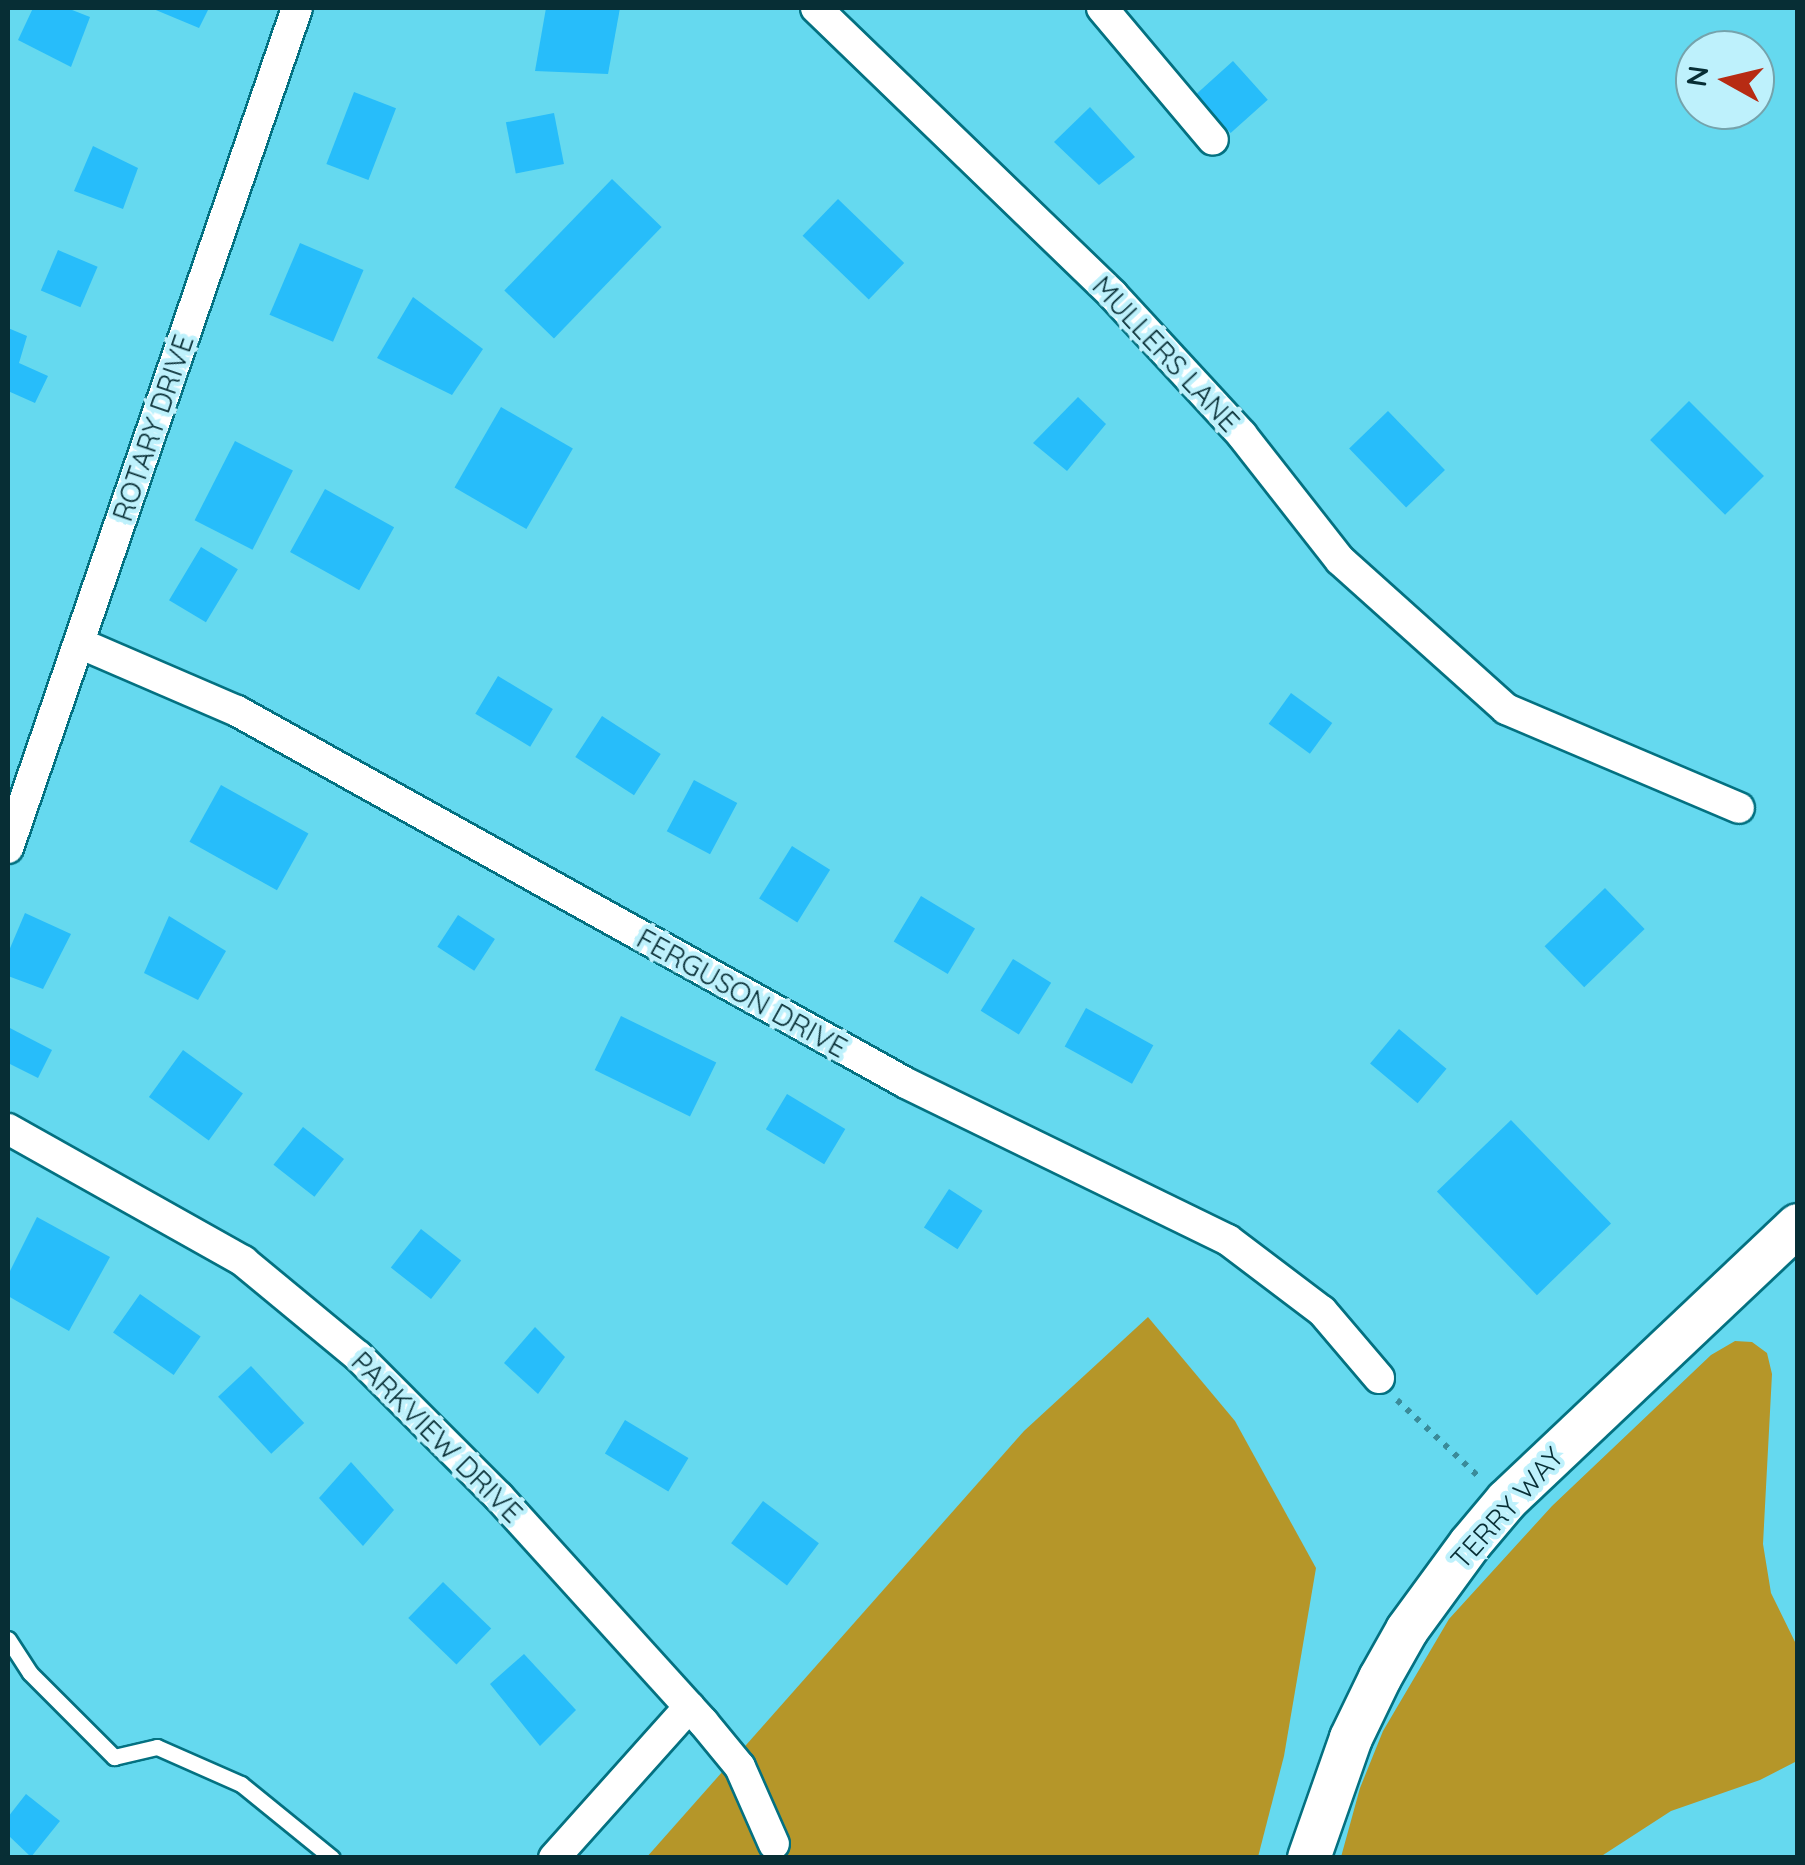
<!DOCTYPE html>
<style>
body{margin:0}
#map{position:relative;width:1805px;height:1865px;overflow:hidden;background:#65d9ef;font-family:Quicksand,sans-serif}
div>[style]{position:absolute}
.green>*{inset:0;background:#b59629}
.building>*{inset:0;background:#27bdfa;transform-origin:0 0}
.path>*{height:6px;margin-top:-3px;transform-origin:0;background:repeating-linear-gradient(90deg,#3a8b9a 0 5px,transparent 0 13px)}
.roads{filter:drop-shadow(2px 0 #047181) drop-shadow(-2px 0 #047181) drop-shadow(0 2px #047181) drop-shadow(0 -2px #047181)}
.lane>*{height:15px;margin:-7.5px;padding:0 7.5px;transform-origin:7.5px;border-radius:7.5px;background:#fff}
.street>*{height:30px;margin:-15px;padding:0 15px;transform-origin:15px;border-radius:15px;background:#fff}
.secondary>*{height:42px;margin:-21px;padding:0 21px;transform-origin:21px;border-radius:21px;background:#fff}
span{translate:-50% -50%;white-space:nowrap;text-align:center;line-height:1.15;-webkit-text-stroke:9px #bef1fc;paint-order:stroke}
.street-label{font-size:28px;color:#072e35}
.frame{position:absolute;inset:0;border:10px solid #072e35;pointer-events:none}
.north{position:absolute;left:1675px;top:30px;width:100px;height:100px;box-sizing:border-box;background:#bef1fc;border:2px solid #75a3ac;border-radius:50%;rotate:278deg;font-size:28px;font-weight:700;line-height:40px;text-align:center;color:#072e35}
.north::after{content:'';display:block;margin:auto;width:35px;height:45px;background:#b72b13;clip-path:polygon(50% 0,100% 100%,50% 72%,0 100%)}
</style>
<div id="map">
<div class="green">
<i style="clip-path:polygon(1148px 1317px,1235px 1421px,1316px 1568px,1284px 1756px,1258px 1857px,646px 1858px,1024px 1431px)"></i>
<i style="clip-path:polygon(1735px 1341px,1752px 1342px,1767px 1353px,1772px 1374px,1763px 1544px,1771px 1593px,1797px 1646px,1797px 1761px,1760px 1780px,1671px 1811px,1600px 1857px,1341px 1857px,1360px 1788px,1383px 1731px,1449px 1619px,1552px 1506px,1711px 1355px)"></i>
</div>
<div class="building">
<i style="clip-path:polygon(33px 8px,67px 8px,90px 17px,71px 67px,18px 40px)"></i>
<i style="clip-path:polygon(151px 8px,209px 8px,199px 28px)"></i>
<i style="clip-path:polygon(546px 8px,620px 8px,608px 74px,535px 71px)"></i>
<i style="left:1233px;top:61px;width:52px;height:50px;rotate:48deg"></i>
<i style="left:354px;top:92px;width:45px;height:77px;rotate:21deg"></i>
<i style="clip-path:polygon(1090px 107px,1135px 157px,1099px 185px,1054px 142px)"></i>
<i style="left:554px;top:113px;width:52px;height:49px;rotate:79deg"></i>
<i style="clip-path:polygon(93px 146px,138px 168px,123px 209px,74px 191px)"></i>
<i style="left:612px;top:179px;width:69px;height:155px;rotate:44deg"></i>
<i style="left:838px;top:199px;width:92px;height:51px;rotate:44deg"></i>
<i style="left:300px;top:243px;width:69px;height:78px;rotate:23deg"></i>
<i style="left:58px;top:250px;width:43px;height:44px;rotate:23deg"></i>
<i style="clip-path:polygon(413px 297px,483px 349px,452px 395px,377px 358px)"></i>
<i style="clip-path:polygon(8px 328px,27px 336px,19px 363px,48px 376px,35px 403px,8px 391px)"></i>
<i style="clip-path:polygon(1078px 397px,1106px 424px,1067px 471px,1033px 443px)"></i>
<i style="left:1689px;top:401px;width:106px;height:55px;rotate:45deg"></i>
<i style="left:501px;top:407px;width:83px;height:93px;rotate:30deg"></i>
<i style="left:1388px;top:411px;width:82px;height:54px;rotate:46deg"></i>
<i style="left:235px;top:441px;width:65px;height:89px;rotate:27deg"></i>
<i style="left:325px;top:489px;width:79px;height:72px;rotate:29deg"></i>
<i style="left:201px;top:547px;width:43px;height:62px;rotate:31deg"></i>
<i style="left:498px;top:676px;width:64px;height:44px;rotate:31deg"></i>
<i style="left:1291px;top:693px;width:51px;height:38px;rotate:36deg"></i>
<i style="left:602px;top:716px;width:70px;height:49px;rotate:33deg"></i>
<i style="left:694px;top:780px;width:49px;height:58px;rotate:28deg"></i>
<i style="left:221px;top:785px;width:100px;height:65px;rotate:29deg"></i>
<i style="left:792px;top:846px;width:45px;height:62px;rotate:32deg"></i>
<i style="left:1605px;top:888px;width:57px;height:84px;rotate:46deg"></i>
<i style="left:921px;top:896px;width:63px;height:53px;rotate:31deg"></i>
<i style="clip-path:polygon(25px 913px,71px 934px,43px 989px,8px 976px,8px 953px)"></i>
<i style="left:458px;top:915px;width:44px;height:38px;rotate:33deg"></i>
<i style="clip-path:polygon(169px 916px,226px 951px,198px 1000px,144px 973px)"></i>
<i style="left:1013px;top:959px;width:45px;height:61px;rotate:32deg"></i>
<i style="left:1086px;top:1008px;width:77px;height:44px;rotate:29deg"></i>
<i style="left:621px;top:1016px;width:106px;height:60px;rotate:26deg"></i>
<i style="clip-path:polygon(8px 1027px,52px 1050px,38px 1078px,8px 1063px)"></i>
<i style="left:1399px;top:1029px;width:62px;height:45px;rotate:40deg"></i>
<i style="left:183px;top:1050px;width:74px;height:58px;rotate:36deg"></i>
<i style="left:787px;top:1094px;width:68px;height:41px;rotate:31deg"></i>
<i style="left:1511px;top:1120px;width:144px;height:103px;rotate:46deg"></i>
<i style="left:303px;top:1127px;width:52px;height:48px;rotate:38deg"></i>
<i style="left:949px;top:1189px;width:40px;height:46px;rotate:33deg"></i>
<i style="clip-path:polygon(37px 1217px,110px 1257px,69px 1331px,8px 1296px,8px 1275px)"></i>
<i style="left:421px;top:1229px;width:51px;height:49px;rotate:38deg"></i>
<i style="left:140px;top:1294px;width:74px;height:47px;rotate:35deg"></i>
<i style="clip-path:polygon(535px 1327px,565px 1357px,538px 1394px,504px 1363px)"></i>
<i style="left:251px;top:1366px;width:78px;height:45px;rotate:47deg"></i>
<i style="left:625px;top:1420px;width:74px;height:39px;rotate:31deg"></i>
<i style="clip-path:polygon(351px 1462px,394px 1510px,363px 1546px,319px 1498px)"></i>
<i style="left:763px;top:1501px;width:70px;height:53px;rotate:37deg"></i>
<i style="left:443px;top:1582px;width:67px;height:50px;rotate:44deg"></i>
<i style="clip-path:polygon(524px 1654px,576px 1710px,540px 1746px,490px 1684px)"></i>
<i style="clip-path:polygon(26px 1794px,60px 1821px,31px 1857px,8px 1835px,8px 1817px)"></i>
</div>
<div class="path">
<i style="left:1397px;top:1400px;width:112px;rotate:43.2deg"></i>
</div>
<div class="roads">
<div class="lane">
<i style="left:8px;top:1639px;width:40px;rotate:57.1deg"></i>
<i style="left:30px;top:1673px;width:119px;rotate:45deg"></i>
<i style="left:114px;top:1757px;width:44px;rotate:-13.1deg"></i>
<i style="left:157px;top:1747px;width:92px;rotate:23.8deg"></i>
<i style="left:241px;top:1784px;width:117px;rotate:39.1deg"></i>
</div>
<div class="street">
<i style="left:816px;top:8px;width:413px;rotate:44deg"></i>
<i style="left:1113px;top:295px;width:190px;rotate:47.3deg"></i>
<i style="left:1242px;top:435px;width:159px;rotate:51.9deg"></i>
<i style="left:1340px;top:560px;width:223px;rotate:41.9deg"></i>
<i style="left:1506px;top:709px;width:253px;rotate:23deg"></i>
<i style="left:1102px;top:8px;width:172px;rotate:49.9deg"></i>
<i style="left:79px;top:643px;width:172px;rotate:23.3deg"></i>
<i style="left:237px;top:711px;width:765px;rotate:29.08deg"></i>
<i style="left:906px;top:1083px;width:358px;rotate:26deg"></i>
<i style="left:1228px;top:1240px;width:118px;rotate:37.1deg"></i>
<i style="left:1322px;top:1311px;width:88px;rotate:49.6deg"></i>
<i style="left:8px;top:848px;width:888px;rotate:-71.01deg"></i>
<i style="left:8px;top:1129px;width:270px;rotate:29.3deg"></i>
<i style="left:243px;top:1261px;width:149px;rotate:39.6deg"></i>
<i style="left:358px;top:1356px;width:199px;rotate:45deg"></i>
<i style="left:499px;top:1497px;width:304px;rotate:47.8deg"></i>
<i style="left:703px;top:1722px;width:58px;rotate:50.6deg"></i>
<i style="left:740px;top:1767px;width:84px;rotate:66.2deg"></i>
<i style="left:554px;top:1858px;width:203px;rotate:-48.2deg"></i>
</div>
<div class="secondary">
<i style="left:1309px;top:1858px;width:127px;rotate:-70.7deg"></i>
<i style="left:1351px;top:1738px;width:67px;rotate:-64.2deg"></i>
<i style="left:1380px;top:1678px;width:55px;rotate:-60.6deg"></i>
<i style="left:1407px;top:1630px;width:107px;rotate:-53.8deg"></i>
<i style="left:1470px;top:1544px;width:57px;rotate:-49.9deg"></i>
<i style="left:1507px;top:1500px;width:400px;rotate:-43.4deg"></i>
</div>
</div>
<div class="street-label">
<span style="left:1166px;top:354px;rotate:47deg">MULLERS LANE</span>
<span style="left:153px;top:428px;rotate:-71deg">ROTARY DRIVE</span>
<span style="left:742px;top:993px;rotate:29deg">FERGUSON DRIVE</span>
<span style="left:437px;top:1437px;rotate:45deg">PARKVIEW DRIVE</span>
<span style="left:1507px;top:1508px;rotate:-48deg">TERRY WAY</span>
</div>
<div class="frame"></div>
<div class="north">N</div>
</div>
